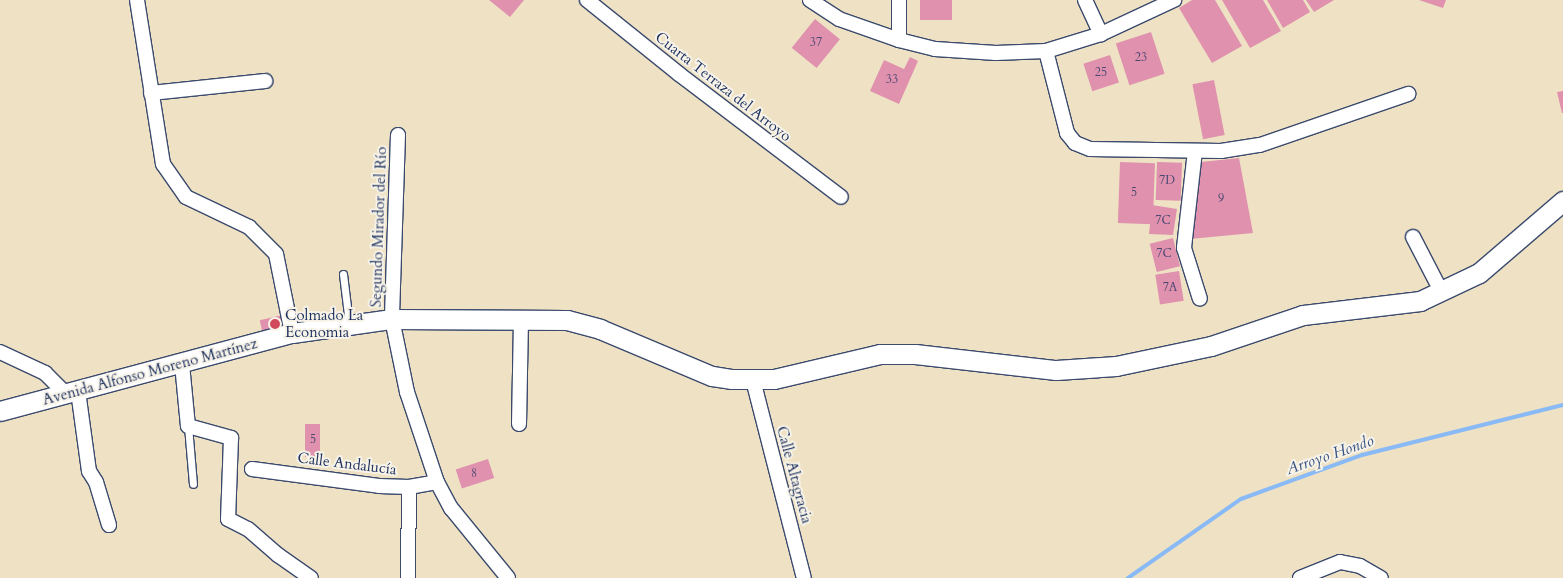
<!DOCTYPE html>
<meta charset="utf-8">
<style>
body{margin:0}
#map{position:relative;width:1563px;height:578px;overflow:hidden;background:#efe2c4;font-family:Cardo,serif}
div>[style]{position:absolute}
.stream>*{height:4px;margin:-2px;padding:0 2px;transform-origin:2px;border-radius:2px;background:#8abaf5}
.building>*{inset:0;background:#df91ae;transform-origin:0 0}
.roads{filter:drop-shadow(1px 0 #3b4a6d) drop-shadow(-1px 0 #3b4a6d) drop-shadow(0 1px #3b4a6d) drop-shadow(0 -1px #3b4a6d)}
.service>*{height:7px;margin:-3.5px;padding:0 3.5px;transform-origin:3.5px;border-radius:3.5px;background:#fff}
.minor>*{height:14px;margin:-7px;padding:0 7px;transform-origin:7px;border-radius:7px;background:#fff}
.secondary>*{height:19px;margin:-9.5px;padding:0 9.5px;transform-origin:9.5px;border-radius:9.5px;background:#fff}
.dots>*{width:14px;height:14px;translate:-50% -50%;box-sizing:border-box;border:2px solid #f7f3e8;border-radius:50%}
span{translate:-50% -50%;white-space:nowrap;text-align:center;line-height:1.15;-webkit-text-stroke:4px #f7f3e8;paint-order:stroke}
.number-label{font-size:12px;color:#4c4872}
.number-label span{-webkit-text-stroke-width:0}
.street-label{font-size:15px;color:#1b2f5e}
.poi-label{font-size:15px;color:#1b2f5e}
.left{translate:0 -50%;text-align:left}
.water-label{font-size:16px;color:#375284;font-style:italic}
</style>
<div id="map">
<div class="stream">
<i style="left:1128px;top:578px;width:138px;rotate:-35deg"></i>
<i style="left:1241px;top:499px;width:129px;rotate:-20deg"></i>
<i style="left:1362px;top:455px;width:207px;rotate:-14deg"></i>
</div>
<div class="building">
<i style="clip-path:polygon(489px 0,524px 0,510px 17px)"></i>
<i style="left:920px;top:0;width:32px;height:20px"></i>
<i style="clip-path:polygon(1192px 0,1215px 0,1242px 46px,1212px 63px,1179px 8px)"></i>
<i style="clip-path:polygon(1222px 0,1263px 0,1281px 31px,1250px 48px)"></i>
<i style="clip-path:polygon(1267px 0,1303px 0,1310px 12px,1283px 28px)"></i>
<i style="clip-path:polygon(1306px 0,1334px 0,1314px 12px)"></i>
<i style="clip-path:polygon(1419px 0,1446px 0,1443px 8px)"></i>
<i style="left:815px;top:19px;width:32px;height:37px;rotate:39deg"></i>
<i style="left:1151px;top:32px;width:44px;height:37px;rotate:72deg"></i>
<i style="left:1110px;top:55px;width:29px;height:28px;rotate:72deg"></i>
<i style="clip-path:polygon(910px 57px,918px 61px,899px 104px,870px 91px,884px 60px,904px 69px)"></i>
<i style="left:1214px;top:80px;width:56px;height:22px;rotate:79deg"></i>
<i style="clip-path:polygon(1563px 91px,1563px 113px,1562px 113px,1557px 92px)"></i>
<i style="clip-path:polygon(1239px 158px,1253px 233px,1190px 239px,1201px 162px)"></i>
<i style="left:1120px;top:162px;width:35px;height:61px;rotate:2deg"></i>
<i style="left:1157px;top:162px;width:25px;height:38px;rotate:2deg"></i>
<i style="clip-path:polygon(1152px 205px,1177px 209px,1173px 235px,1149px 234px)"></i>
<i style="left:1173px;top:238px;width:29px;height:24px;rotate:76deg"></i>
<i style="left:1179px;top:271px;width:30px;height:24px;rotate:81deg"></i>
<i style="left:287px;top:314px;width:13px;height:28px;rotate:77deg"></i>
<i style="left:305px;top:424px;width:15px;height:33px"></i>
<i style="left:488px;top:459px;width:20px;height:34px;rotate:72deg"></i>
</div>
<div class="roads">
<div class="service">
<i style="left:343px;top:274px;width:49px;rotate:83deg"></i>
<i style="left:188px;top:426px;width:58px;rotate:85.1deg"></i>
</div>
<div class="minor">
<i style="left:137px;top:0;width:166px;rotate:81deg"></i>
<i style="left:163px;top:164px;width:40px;rotate:55.1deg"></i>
<i style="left:186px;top:197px;width:70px;rotate:25.5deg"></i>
<i style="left:249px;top:227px;width:38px;rotate:45deg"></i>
<i style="left:276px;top:254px;width:81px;rotate:78.6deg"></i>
<i style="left:587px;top:0;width:118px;rotate:38.8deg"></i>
<i style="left:679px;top:74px;width:203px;rotate:37.2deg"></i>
<i style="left:810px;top:0;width:35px;rotate:33deg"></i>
<i style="left:839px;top:19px;width:64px;rotate:19.3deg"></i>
<i style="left:899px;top:40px;width:37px;rotate:14deg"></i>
<i style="left:935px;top:49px;width:61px;rotate:3.8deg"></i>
<i style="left:996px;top:53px;width:50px;rotate:-2.3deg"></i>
<i style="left:1046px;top:51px;width:58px;rotate:-17.2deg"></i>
<i style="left:1101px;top:34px;width:81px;rotate:-25deg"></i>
<i style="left:1085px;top:0;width:38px;rotate:65deg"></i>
<i style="left:899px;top:40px;width:40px;rotate:-90deg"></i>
<i style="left:1046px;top:51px;width:85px;rotate:75.6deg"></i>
<i style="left:1067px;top:133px;width:13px;rotate:51deg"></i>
<i style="left:1075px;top:143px;width:16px;rotate:22deg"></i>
<i style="left:1090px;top:149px;width:131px;rotate:0.9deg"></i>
<i style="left:1221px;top:151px;width:39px;rotate:-9deg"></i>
<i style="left:1260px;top:145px;width:157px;rotate:-19deg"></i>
<i style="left:151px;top:93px;width:115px;rotate:-6deg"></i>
<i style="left:398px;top:135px;width:184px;rotate:91.9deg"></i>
<i style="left:392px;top:319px;width:75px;rotate:78.4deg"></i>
<i style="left:407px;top:392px;width:95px;rotate:71.6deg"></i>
<i style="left:437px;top:482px;width:30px;rotate:62deg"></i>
<i style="left:451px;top:508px;width:90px;rotate:50.8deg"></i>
<i style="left:1195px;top:151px;width:98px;rotate:96.5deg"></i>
<i style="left:1184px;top:248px;width:53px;rotate:72.6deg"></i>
<i style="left:1413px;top:237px;width:63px;rotate:62.6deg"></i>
<i style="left:0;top:352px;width:50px;rotate:25deg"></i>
<i style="left:45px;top:373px;width:30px;rotate:45deg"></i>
<i style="left:182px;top:364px;width:62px;rotate:84.5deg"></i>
<i style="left:188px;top:426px;width:45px;rotate:15.6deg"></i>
<i style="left:231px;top:438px;width:81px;rotate:92.1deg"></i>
<i style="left:228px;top:519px;width:22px;rotate:27deg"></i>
<i style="left:248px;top:529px;width:40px;rotate:41deg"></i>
<i style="left:278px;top:555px;width:40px;rotate:34.9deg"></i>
<i style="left:753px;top:380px;width:204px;rotate:75.6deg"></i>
<i style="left:78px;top:391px;width:81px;rotate:82.2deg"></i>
<i style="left:89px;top:471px;width:13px;rotate:58deg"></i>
<i style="left:96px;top:482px;width:45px;rotate:73.2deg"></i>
<i style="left:519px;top:424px;width:104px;rotate:-88.9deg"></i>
<i style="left:252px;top:469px;width:128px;rotate:7.6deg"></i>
<i style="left:379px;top:486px;width:30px;rotate:2deg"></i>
<i style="left:409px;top:487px;width:28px;rotate:-10deg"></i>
<i style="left:408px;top:578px;width:91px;rotate:-89.4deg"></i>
<i style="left:1300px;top:578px;width:43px;rotate:-21.8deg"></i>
<i style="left:1340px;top:562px;width:20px;rotate:11deg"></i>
<i style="left:1360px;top:566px;width:24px;rotate:30deg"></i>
</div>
<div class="secondary">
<i style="left:0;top:411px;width:302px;rotate:-15deg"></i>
<i style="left:292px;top:333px;width:101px;rotate:-8deg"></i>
<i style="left:392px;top:319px;width:175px;rotate:0.3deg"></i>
<i style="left:567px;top:320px;width:34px;rotate:15deg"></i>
<i style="left:600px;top:329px;width:121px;rotate:22.8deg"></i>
<i style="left:712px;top:376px;width:19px;rotate:9deg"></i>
<i style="left:731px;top:379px;width:43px"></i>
<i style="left:774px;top:379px;width:109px;rotate:-13.3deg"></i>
<i style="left:880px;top:354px;width:35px"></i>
<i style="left:915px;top:354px;width:142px;rotate:6.5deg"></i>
<i style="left:1056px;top:370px;width:60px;rotate:-3.8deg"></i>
<i style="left:1116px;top:366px;width:97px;rotate:-11.9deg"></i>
<i style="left:1211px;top:346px;width:97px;rotate:-18.6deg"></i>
<i style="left:1303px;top:315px;width:118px;rotate:-6.8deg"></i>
<i style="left:1420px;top:301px;width:65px;rotate:-25.4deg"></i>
<i style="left:1479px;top:273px;width:111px;rotate:-40.6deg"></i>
</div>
</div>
<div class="dots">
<i style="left:275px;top:324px;background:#d1495b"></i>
</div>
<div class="number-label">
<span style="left:816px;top:43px">37</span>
<span style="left:1141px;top:58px">23</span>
<span style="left:1101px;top:73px">25</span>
<span style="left:892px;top:80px">33</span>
<span style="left:1167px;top:181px">7D</span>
<span style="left:1134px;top:193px">5</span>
<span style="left:1221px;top:199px">9</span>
<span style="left:1163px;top:221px">7C</span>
<span style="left:1164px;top:254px">7C</span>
<span style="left:1170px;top:288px">7A</span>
<span style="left:313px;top:440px">5</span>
<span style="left:474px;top:474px">8</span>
</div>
<div class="street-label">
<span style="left:723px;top:87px;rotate:38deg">Cuarta Terraza del Arroyo</span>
<span style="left:379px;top:227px;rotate:-88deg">Segundo Mirador del Río</span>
<span style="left:150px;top:372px;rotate:-15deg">Avenida Alfonso Moreno Martínez</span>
<span style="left:347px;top:464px;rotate:7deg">Calle Andalucía</span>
<span style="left:794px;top:475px;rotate:75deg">Calle Altagracia</span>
</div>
<div class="poi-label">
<span class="left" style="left:285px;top:324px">Colmado La<br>Economia</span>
</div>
<div class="water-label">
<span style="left:1330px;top:455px;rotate:-19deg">Arroyo Hondo</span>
</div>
</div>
